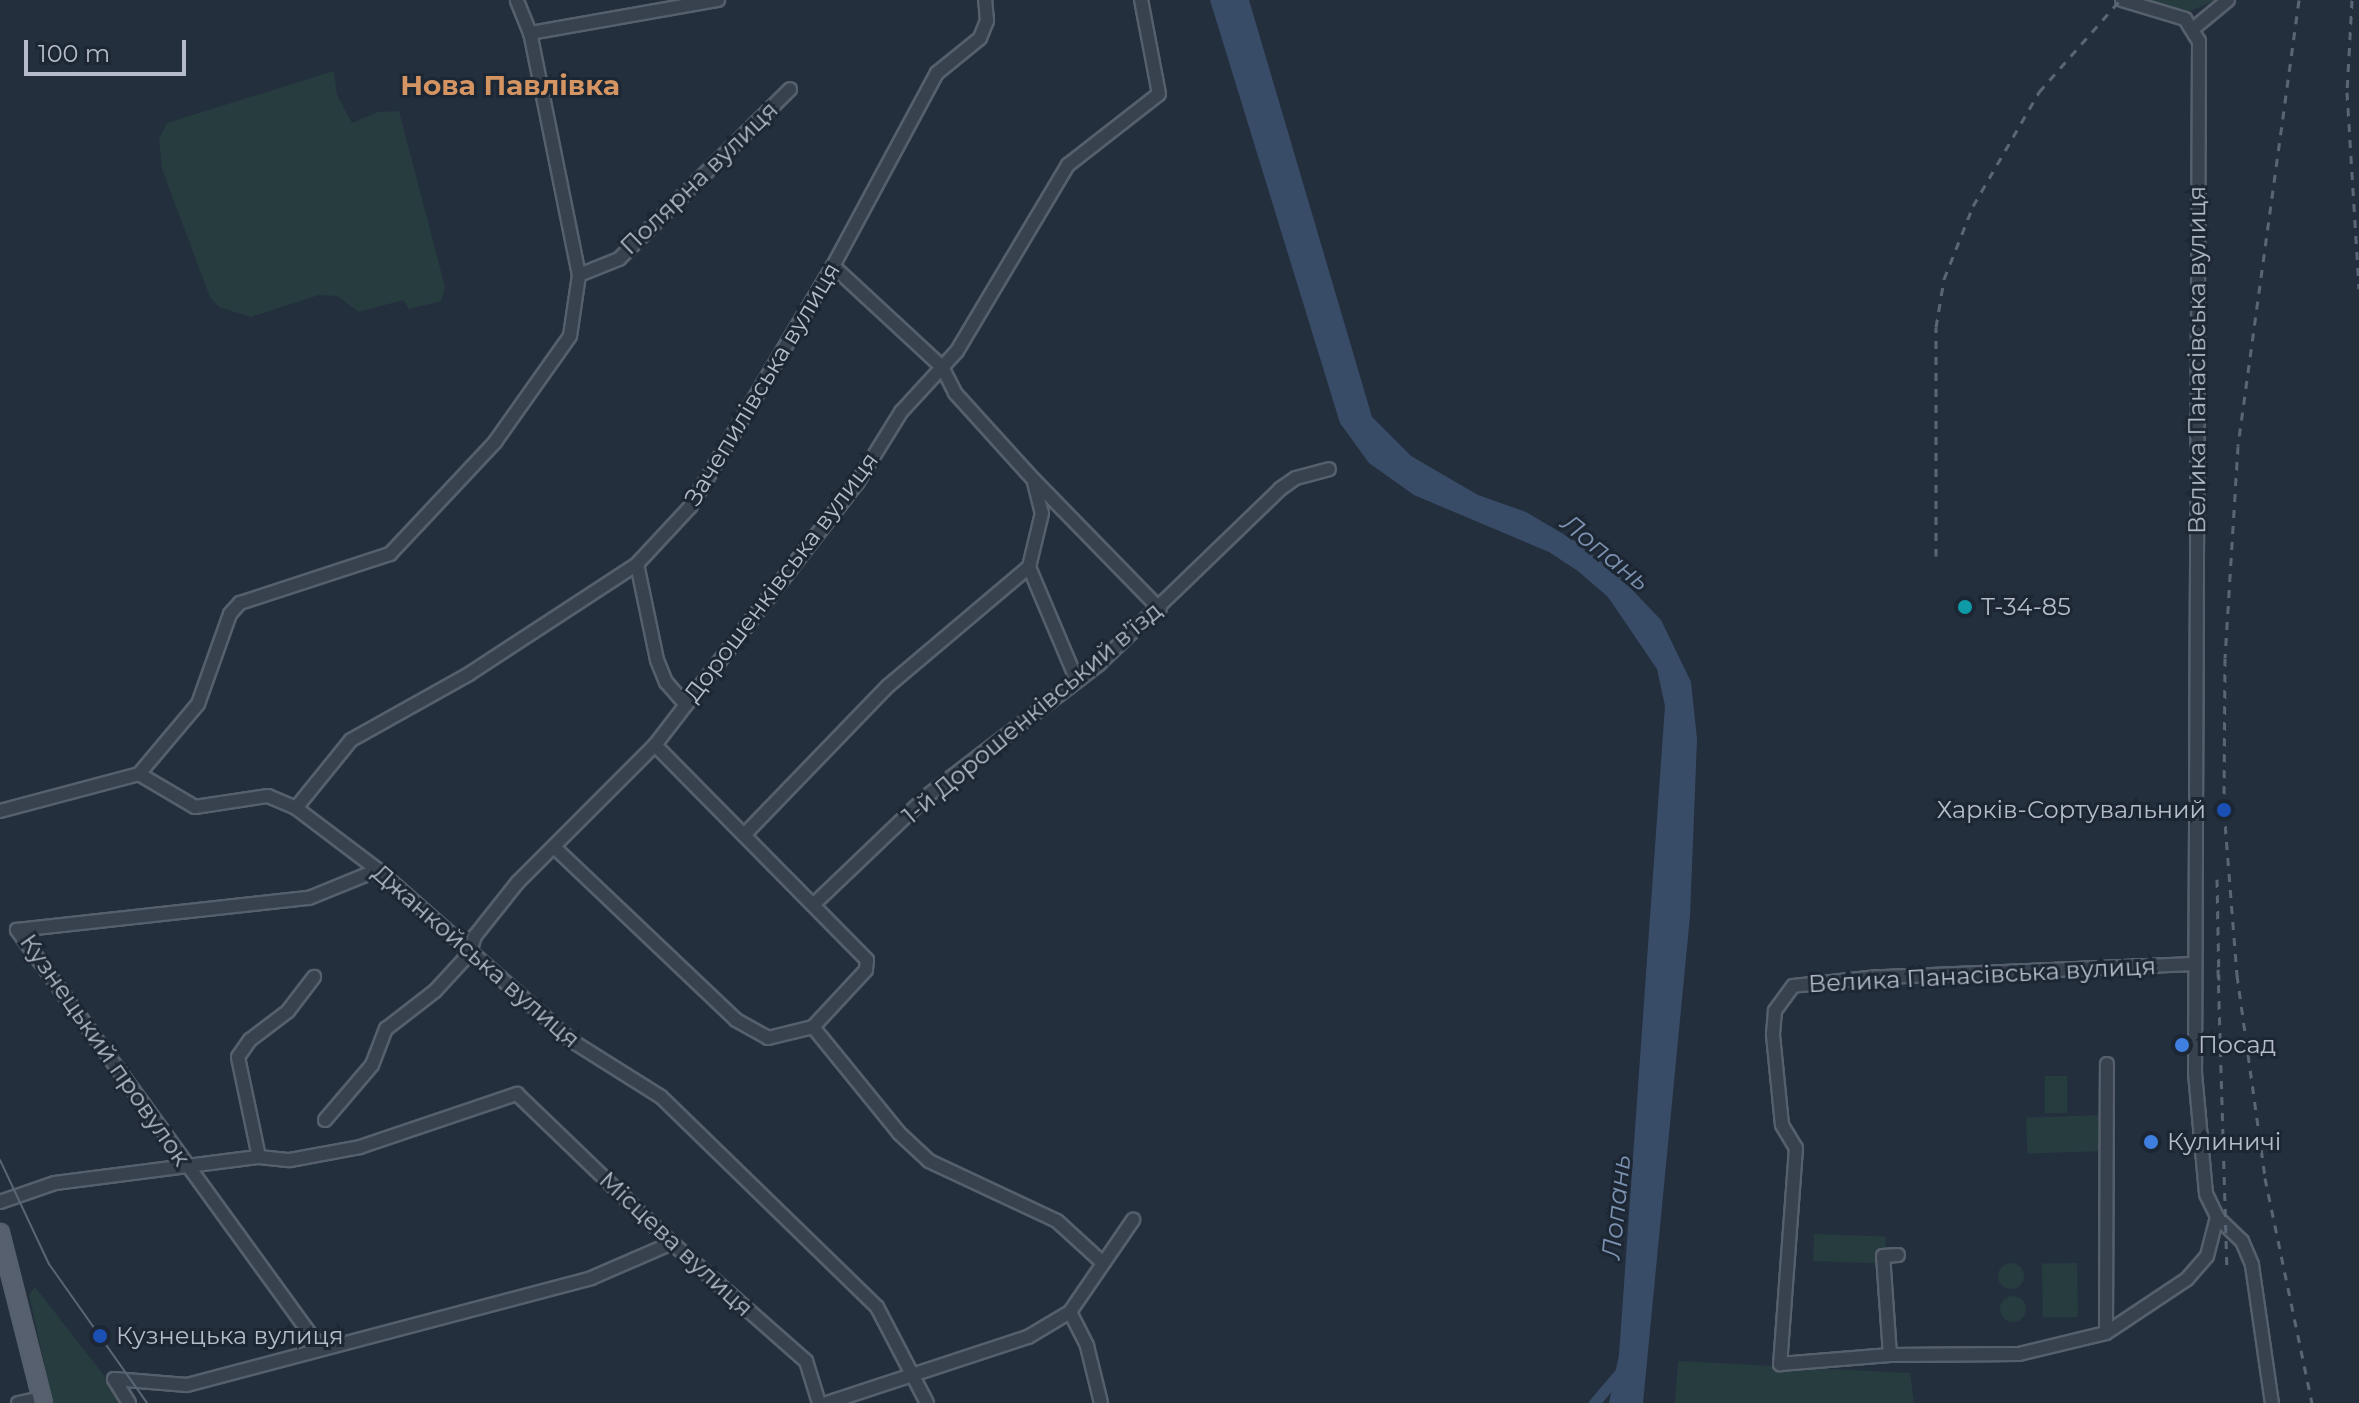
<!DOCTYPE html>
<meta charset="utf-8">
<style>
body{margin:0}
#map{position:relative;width:2359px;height:1403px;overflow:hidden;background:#242f3e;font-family:Montserrat,sans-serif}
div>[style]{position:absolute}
.green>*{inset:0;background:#263c3f;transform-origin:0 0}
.round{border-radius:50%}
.water>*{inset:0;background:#394c67}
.canal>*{height:11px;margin:-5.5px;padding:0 5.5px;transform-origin:5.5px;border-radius:5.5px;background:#394c67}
.roads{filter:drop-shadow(2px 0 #565f6c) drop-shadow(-2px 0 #565f6c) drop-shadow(0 2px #565f6c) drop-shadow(0 -2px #565f6c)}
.minor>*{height:12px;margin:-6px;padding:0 6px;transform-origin:6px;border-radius:6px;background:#38414e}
.major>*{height:16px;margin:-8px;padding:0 8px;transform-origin:8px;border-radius:8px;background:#56606e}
.tram>*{height:2px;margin:-1px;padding:0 1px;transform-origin:1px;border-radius:1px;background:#5a6575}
.rail>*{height:3px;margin-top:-1.5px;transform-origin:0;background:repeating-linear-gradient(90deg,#5a6575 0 8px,transparent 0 16px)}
.dots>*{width:22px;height:22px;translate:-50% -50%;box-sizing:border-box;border:4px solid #1d2633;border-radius:50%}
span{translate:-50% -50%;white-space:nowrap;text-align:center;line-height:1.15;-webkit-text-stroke:6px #1d2633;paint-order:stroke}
.street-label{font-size:24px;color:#b4bcc9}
.poi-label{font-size:24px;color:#b4bcc9}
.left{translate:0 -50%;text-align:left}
.right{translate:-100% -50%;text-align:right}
.water-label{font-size:26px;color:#7c92b1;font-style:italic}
.quarter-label{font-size:28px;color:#d59563;font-weight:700}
.scale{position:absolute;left:24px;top:40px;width:162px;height:36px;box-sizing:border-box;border:4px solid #b4bcc9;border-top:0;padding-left:10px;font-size:24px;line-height:28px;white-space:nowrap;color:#b4bcc9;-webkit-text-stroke:6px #1d2633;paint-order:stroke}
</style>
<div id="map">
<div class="green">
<i style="clip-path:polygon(2143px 0,2216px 0,2188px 12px)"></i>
<i style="clip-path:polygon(334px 71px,337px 95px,352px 123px,378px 112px,399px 111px,445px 287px,441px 301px,409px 309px,403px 300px,359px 312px,337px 296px,319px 295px,251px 317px,219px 307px,210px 297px,162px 169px,159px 139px,167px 123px)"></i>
<i style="left:2045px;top:1076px;width:22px;height:37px"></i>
<i style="left:2101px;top:1115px;width:36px;height:75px;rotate:88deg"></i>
<i style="left:1814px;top:1234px;width:72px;height:27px;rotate:2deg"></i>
<i style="left:2077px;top:1263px;width:54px;height:35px;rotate:89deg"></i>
<i class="round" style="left:1998px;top:1263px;width:26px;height:26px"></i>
<i style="clip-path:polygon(35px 1287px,106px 1378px,119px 1403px,53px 1403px,29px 1295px)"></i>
<i class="round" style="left:2000px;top:1296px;width:26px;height:26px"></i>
<i style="clip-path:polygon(1678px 1361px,1910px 1373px,1914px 1403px,1675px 1403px)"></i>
</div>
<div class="water">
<i style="clip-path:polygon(1210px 0,1249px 0,1372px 417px,1411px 456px,1478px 495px,1526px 512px,1575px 541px,1618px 575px,1661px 620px,1691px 682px,1697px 739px,1690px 916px,1643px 1403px,1609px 1403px,1619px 1355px,1665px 706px,1657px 669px,1608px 597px,1578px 571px,1549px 552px,1414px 495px,1369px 463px,1340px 423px)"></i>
</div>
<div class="canal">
<i style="left:1594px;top:1403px;width:43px;rotate:-49.7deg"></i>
</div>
<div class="roads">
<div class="minor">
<i style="left:2122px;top:0;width:66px;rotate:16.8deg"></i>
<i style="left:2185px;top:19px;width:26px;rotate:58deg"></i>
<i style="left:2199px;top:41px;width:1032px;rotate:90.22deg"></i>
<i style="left:2195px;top:1073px;width:121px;rotate:84.8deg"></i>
<i style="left:2206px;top:1194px;width:25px;rotate:64deg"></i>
<i style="left:2217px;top:1217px;width:35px;rotate:44deg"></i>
<i style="left:2242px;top:1241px;width:26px;rotate:67deg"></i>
<i style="left:2252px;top:1265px;width:139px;rotate:81.8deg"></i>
<i style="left:2194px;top:28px;width:44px;rotate:-39.5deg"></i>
<i style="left:530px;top:33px;width:191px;rotate:-10deg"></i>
<i style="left:833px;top:266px;width:149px;rotate:42.8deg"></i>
<i style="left:942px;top:367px;width:29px;rotate:63deg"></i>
<i style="left:955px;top:393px;width:118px;rotate:47.8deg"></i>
<i style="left:1034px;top:480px;width:180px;rotate:45.7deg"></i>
<i style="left:579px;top:275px;width:43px;rotate:-21.8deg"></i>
<i style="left:619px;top:259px;width:241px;rotate:-44.8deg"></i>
<i style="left:1034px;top:482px;width:32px;rotate:76deg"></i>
<i style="left:1042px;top:513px;width:56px;rotate:103.5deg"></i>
<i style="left:1029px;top:567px;width:121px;rotate:67.1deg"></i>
<i style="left:637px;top:564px;width:98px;rotate:78.2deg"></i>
<i style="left:657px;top:660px;width:24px;rotate:68deg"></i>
<i style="left:666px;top:682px;width:30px;rotate:49deg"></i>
<i style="left:655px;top:745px;width:302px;rotate:45.4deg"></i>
<i style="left:867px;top:960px;width:10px;rotate:96deg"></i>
<i style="left:866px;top:970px;width:78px;rotate:132.9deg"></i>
<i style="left:139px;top:774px;width:65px;rotate:30.5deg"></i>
<i style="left:195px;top:807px;width:74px;rotate:-8.6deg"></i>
<i style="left:268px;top:796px;width:30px;rotate:23deg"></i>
<i style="left:296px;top:808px;width:103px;rotate:37.1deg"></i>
<i style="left:378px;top:870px;width:259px;rotate:41.4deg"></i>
<i style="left:572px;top:1041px;width:105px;rotate:32.2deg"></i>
<i style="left:661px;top:1097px;width:301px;rotate:44.2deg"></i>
<i style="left:877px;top:1307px;width:108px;rotate:62.5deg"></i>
<i style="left:296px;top:808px;width:87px;rotate:-51deg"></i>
<i style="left:351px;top:740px;width:135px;rotate:-29.2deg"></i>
<i style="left:469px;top:674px;width:201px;rotate:-33.2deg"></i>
<i style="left:637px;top:564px;width:78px;rotate:-47.1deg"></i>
<i style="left:690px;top:507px;width:280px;rotate:-59.3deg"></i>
<i style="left:833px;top:266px;width:219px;rotate:-61.7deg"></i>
<i style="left:937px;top:73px;width:55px;rotate:-39.1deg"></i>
<i style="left:980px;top:38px;width:18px;rotate:-68deg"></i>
<i style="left:987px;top:21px;width:21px;rotate:-95deg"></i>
<i style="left:0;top:811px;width:144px;rotate:-14.9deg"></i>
<i style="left:139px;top:774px;width:92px;rotate:-49.9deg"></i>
<i style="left:198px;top:704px;width:96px;rotate:-70.4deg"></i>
<i style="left:230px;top:614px;width:15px;rotate:-48deg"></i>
<i style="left:240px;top:603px;width:158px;rotate:-18.1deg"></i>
<i style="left:390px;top:554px;width:154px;rotate:-46.8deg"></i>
<i style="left:495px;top:442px;width:130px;rotate:-54.7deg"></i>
<i style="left:570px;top:336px;width:62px;rotate:-81.6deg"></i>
<i style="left:579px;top:275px;width:247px;rotate:-101.4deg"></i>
<i style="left:530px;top:33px;width:35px;rotate:-112deg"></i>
<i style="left:744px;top:835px;width:207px;rotate:-46deg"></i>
<i style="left:888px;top:686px;width:185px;rotate:-40.2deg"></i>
<i style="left:554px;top:847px;width:251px;rotate:43.5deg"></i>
<i style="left:736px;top:1020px;width:37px;rotate:29deg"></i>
<i style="left:768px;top:1038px;width:46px;rotate:-13.7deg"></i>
<i style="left:813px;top:905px;width:158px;rotate:-43.7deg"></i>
<i style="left:927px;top:796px;width:217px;rotate:-37.5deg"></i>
<i style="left:1099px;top:664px;width:252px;rotate:-44deg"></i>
<i style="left:1280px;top:489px;width:19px;rotate:-35deg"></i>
<i style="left:1296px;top:478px;width:34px;rotate:-15deg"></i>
<i style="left:2194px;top:964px;width:316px;rotate:177.6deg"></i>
<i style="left:1878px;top:977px;width:85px;rotate:174deg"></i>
<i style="left:1793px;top:986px;width:31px;rotate:126deg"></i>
<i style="left:1775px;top:1011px;width:24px;rotate:95deg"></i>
<i style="left:1773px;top:1035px;width:90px;rotate:84.3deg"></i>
<i style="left:1782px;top:1125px;width:27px;rotate:59deg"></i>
<i style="left:1796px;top:1148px;width:217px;rotate:94.2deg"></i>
<i style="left:1780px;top:1364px;width:110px;rotate:-4.7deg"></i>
<i style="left:1890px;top:1355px;width:129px;rotate:-0.4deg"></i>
<i style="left:2019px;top:1354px;width:89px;rotate:-13.6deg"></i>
<i style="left:2106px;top:1333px;width:97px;rotate:-33.7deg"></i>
<i style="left:2187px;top:1279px;width:30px;rotate:-49deg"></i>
<i style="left:2207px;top:1256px;width:40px;rotate:-75.6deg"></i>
<i style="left:813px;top:1027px;width:136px;rotate:50.9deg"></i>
<i style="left:899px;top:1133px;width:41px;rotate:43deg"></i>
<i style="left:929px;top:1161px;width:141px;rotate:25.1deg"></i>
<i style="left:1057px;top:1221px;width:62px;rotate:42.4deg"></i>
<i style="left:325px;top:1120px;width:72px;rotate:-49.5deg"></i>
<i style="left:372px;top:1065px;width:39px;rotate:-69deg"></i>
<i style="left:386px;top:1029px;width:62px;rotate:-37.8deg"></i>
<i style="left:435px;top:991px;width:52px;rotate:-47.4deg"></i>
<i style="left:470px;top:953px;width:18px;rotate:-74deg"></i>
<i style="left:475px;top:936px;width:69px;rotate:-51.5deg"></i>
<i style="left:518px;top:882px;width:194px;rotate:-45deg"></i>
<i style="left:655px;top:745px;width:331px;rotate:-52.4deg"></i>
<i style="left:857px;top:483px;width:84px;rotate:-58.2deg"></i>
<i style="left:901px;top:412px;width:83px;rotate:-47.4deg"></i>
<i style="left:957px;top:351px;width:217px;rotate:-59.2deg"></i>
<i style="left:1068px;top:165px;width:115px;rotate:-38deg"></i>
<i style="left:1159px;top:94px;width:96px;rotate:-100.8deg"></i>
<i style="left:259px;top:1157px;width:102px;rotate:-101.9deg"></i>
<i style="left:238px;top:1057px;width:21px;rotate:-55deg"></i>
<i style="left:250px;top:1040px;width:48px;rotate:-37.3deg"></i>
<i style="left:288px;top:1011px;width:43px;rotate:-52.6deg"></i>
<i style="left:0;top:1202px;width:58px;rotate:-19.1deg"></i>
<i style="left:55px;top:1183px;width:206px;rotate:-7.3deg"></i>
<i style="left:259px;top:1157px;width:31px;rotate:6deg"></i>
<i style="left:290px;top:1160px;width:71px;rotate:-10.5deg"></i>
<i style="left:360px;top:1147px;width:166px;rotate:-18.7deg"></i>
<i style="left:517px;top:1094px;width:215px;rotate:43.9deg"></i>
<i style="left:672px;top:1243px;width:179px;rotate:41.4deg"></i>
<i style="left:806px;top:1361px;width:44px;rotate:72.8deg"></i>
<i style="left:1070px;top:1312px;width:38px;rotate:63deg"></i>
<i style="left:1087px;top:1346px;width:59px;rotate:76.2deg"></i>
<i style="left:2106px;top:1333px;width:269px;rotate:-89.8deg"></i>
<i style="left:321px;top:1349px;width:518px;rotate:-125.96deg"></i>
<i style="left:17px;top:930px;width:294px;rotate:-6.3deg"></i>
<i style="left:309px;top:898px;width:74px;rotate:-22.1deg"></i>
<i style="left:1890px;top:1355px;width:99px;rotate:-94deg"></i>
<i style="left:1883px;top:1256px;width:15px;rotate:-4deg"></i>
<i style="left:18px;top:1403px;width:25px;rotate:-12deg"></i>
<i style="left:129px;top:1403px;width:28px;rotate:-122deg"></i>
<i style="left:114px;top:1379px;width:73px;rotate:4.7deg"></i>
<i style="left:187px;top:1385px;width:418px;rotate:-14.8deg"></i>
<i style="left:591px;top:1278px;width:88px;rotate:-23.4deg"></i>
<i style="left:827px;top:1403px;width:212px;rotate:-18.2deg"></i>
<i style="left:1028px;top:1337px;width:49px;rotate:-30.8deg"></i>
<i style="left:1070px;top:1312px;width:112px;rotate:-55.6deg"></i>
</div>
<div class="major">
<i style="left:0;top:1233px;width:175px;rotate:75.8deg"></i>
</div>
</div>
<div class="tram">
<i style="left:0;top:1160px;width:115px;rotate:64.8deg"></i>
<i style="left:49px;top:1264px;width:170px;rotate:54.8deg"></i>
</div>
<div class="rail">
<i style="left:2299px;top:0;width:450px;rotate:97.8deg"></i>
<i style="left:2238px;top:446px;width:212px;rotate:93.5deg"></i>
<i style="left:2225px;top:658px;width:152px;rotate:90.4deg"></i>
<i style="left:2224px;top:810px;width:166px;rotate:85.5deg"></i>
<i style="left:2237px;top:975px;width:205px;rotate:82.1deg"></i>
<i style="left:2265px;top:1178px;width:230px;rotate:78.2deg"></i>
<i style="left:2352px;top:0;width:92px;rotate:93.1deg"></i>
<i style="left:2347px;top:92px;width:197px;rotate:86.5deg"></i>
<i style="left:1936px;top:556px;width:229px;rotate:-90deg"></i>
<i style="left:1936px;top:327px;width:49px;rotate:-80.5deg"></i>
<i style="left:1944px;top:279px;width:79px;rotate:-68.3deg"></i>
<i style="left:1973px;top:206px;width:132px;rotate:-59.9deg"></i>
<i style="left:2039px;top:92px;width:123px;rotate:-48.6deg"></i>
<i style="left:2217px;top:879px;width:101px;rotate:88.9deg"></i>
<i style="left:2218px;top:969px;width:296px;rotate:88.3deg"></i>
</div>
<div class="dots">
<i style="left:1965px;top:607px;background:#0f9aa8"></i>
<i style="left:2224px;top:810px;background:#1a4fb4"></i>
<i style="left:2182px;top:1045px;background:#3f7fe0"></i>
<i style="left:2151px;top:1142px;background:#3f7fe0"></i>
<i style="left:100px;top:1336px;background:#1a4fb4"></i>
</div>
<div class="street-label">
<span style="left:699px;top:178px;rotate:-44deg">Полярна вулиця</span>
<span style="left:2197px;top:360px;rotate:-90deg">Велика Панасівська вулиця</span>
<span style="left:762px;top:384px;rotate:-59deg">Зачепилівська вулиця</span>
<span style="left:781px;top:577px;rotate:-53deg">Дорошенківська вулиця</span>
<span style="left:1032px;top:713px;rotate:-40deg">1-й Дорошенківський в’їзд</span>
<span style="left:476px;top:956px;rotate:41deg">Джанкойська вулиця</span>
<span style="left:1982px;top:975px;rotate:-3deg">Велика Панасівська вулиця</span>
<span style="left:105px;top:1050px;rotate:55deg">Кузнецький провулок</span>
<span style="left:676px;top:1244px;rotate:43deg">Місцева вулиця</span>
</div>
<div class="poi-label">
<span class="left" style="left:1981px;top:607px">Т-34-85</span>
<span class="right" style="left:2206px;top:810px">Харків-Сортувальний</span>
<span class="left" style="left:2198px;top:1045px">Посад</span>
<span class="left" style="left:2167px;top:1142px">Кулиничі</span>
<span class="left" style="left:116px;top:1336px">Кузнецька вулиця</span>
</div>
<div class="water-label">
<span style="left:1605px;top:553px;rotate:39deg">Лопань</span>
<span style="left:1617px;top:1207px;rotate:-84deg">Лопань</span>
</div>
<div class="quarter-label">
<span style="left:510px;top:85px">Нова Павлівка</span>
</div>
<div class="scale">100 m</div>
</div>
